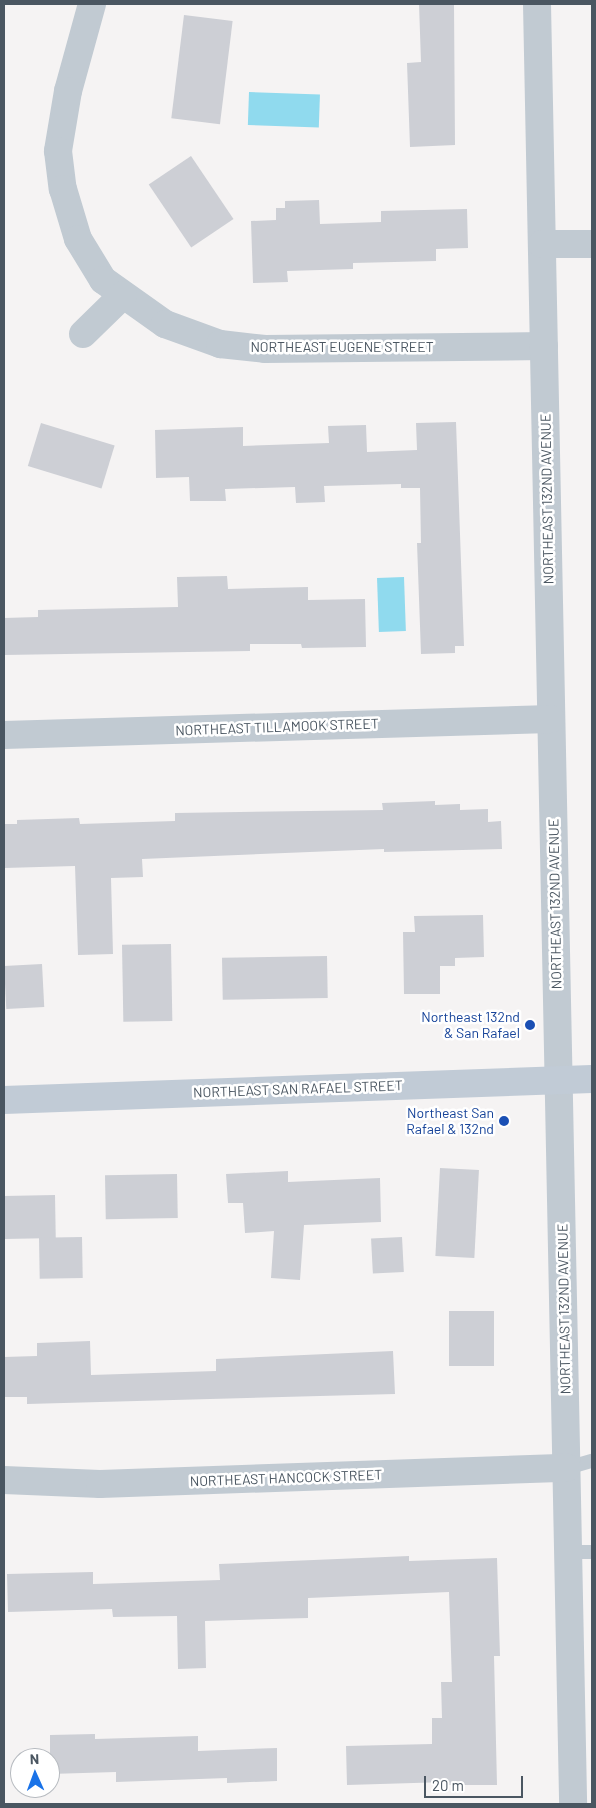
<!DOCTYPE html>
<style>
body{margin:0}
#map{position:relative;width:596px;height:1808px;overflow:hidden;background:#f5f3f3;font-family:Barlow,sans-serif}
div>[style]{position:absolute}
.water>*{inset:0;background:#90daee;transform-origin:0 0}
.building>*{inset:0;background:#cdcfd5;transform-origin:0 0}
.lane>*{height:14px;margin:-7px;padding:0 7px;transform-origin:7px;border-radius:7px;background:#c1cad2}
.street>*{height:28px;margin:-14px;padding:0 14px;transform-origin:14px;border-radius:14px;background:#c1cad2}
.secondary>*{height:28px;margin:-14px;padding:0 14px;transform-origin:14px;border-radius:14px;background:#c1cbd6}
.dots>*{width:14px;height:14px;translate:-50% -50%;box-sizing:border-box;border:2px solid #fff;border-radius:50%}
span{translate:-50% -50%;white-space:nowrap;text-align:center;line-height:1.15;-webkit-text-stroke:5px #fff;paint-order:stroke}
.street-label{font-size:14px;color:#4a5661}
.transit-label{font-size:14px;color:#164399}
.right{translate:-100% -50%;text-align:right}
.frame{position:absolute;inset:0;border:5px solid #4a5661;pointer-events:none}
.north{position:absolute;left:10px;top:1748px;width:50px;height:50px;box-sizing:border-box;background:#fff;border:1px solid #b7bbc0;border-radius:50%;rotate:358deg;font-size:14px;font-weight:700;line-height:20px;text-align:center;color:#4a5661}
.north::after{content:'';display:block;margin:auto;width:18px;height:22px;background:#1a73e8;clip-path:polygon(50% 0,100% 100%,50% 72%,0 100%)}
.scale{position:absolute;left:424px;top:1776px;width:99px;height:22px;box-sizing:border-box;border:2px solid #4a5661;border-top:0;padding-left:6px;font-size:15px;line-height:18px;white-space:nowrap;color:#4a5661;-webkit-text-stroke:4px #fff;paint-order:stroke}
</style>
<div id="map">
<div class="water">
<i style="left:249px;top:92px;width:71px;height:33px;rotate:2deg"></i>
<i style="left:404px;top:577px;width:54px;height:27px;rotate:88deg"></i>
</div>
<div class="building">
<i style="clip-path:polygon(419px 4px,454px 4px,455px 145px,410px 147px,407px 63px,421px 62px)"></i>
<i style="left:184px;top:15px;width:49px;height:104px;rotate:7deg"></i>
<i style="left:191px;top:156px;width:76px;height:51px;rotate:56deg"></i>
<i style="clip-path:polygon(319px 200px,320px 224px,381px 222px,381px 211px,467px 209px,468px 248px,436px 249px,436px 261px,353px 263px,353px 269px,287px 271px,288px 282px,253px 283px,251px 221px,276px 220px,276px 208px,285px 208px,285px 201px)"></i>
<i style="clip-path:polygon(456px 422px,464px 646px,455px 646px,455px 653px,421px 654px,417px 543px,421px 543px,420px 488px,401px 488px,401px 484px,324px 486px,325px 502px,296px 503px,295px 487px,225px 489px,226px 501px,190px 501px,189px 477px,156px 478px,155px 430px,243px 427px,243px 446px,329px 443px,328px 426px,366px 425px,367px 452px,417px 450px,416px 423px)"></i>
<i style="left:41px;top:423px;width:77px;height:45px;rotate:17deg"></i>
<i style="clip-path:polygon(227px 576px,228px 589px,308px 587px,308px 600px,365px 599px,366px 647px,302px 648px,301px 644px,250px 644px,250px 651px,4px 655px,4px 618px,38px 617px,38px 610px,178px 607px,177px 577px)"></i>
<i style="clip-path:polygon(435px 801px,435px 805px,460px 804px,460px 810px,488px 809px,488px 822px,501px 821px,502px 849px,384px 852px,384px 849px,142px 859px,143px 877px,111px 878px,113px 954px,78px 955px,75px 866px,4px 868px,4px 824px,17px 824px,17px 820px,79px 818px,80px 824px,175px 821px,175px 813px,383px 810px,382px 803px)"></i>
<i style="clip-path:polygon(483px 915px,484px 957px,455px 958px,455px 966px,440px 966px,440px 994px,404px 994px,403px 932px,415px 932px,414px 916px)"></i>
<i style="left:171px;top:944px;width:77px;height:49px;rotate:89deg"></i>
<i style="left:327px;top:956px;width:42px;height:105px;rotate:89deg"></i>
<i style="left:42px;top:964px;width:43px;height:38px;rotate:87deg"></i>
<i style="left:440px;top:1168px;width:39px;height:88px;rotate:3deg"></i>
<i style="clip-path:polygon(288px 1171px,288px 1182px,380px 1178px,381px 1222px,304px 1225px,300px 1280px,271px 1278px,274px 1231px,245px 1233px,243px 1203px,228px 1203px,226px 1174px)"></i>
<i style="left:177px;top:1174px;width:44px;height:72px;rotate:89deg"></i>
<i style="left:55px;top:1195px;width:43px;height:51px;rotate:89deg"></i>
<i style="left:82px;top:1237px;width:41px;height:43px;rotate:89deg"></i>
<i style="left:402px;top:1237px;width:35px;height:31px;rotate:87deg"></i>
<i style="left:449px;top:1311px;width:45px;height:55px"></i>
<i style="clip-path:polygon(90px 1341px,91px 1375px,216px 1371px,216px 1359px,393px 1351px,395px 1394px,27px 1404px,27px 1397px,4px 1397px,4px 1357px,37px 1356px,37px 1343px)"></i>
<i style="clip-path:polygon(409px 1556px,409px 1561px,497px 1558px,500px 1656px,494px 1656px,497px 1785px,447px 1785px,447px 1782px,347px 1785px,346px 1746px,432px 1744px,432px 1718px,442px 1718px,441px 1682px,452px 1682px,449px 1592px,308px 1598px,308px 1618px,205px 1621px,206px 1668px,178px 1669px,177px 1616px,113px 1617px,112px 1609px,8px 1612px,7px 1574px,93px 1572px,93px 1584px,220px 1580px,219px 1564px)"></i>
<i style="clip-path:polygon(95px 1734px,95px 1739px,198px 1736px,198px 1751px,277px 1748px,277px 1781px,227px 1783px,227px 1778px,116px 1782px,116px 1772px,50px 1774px,50px 1735px)"></i>
</div>
<div class="lane">
<i style="left:567px;top:1468px;width:26px;rotate:-16deg"></i>
<i style="left:569px;top:1552px;width:23px"></i>
</div>
<div class="street">
<i style="left:92px;top:4px;width:90px;rotate:105.4deg"></i>
<i style="left:68px;top:91px;width:61px;rotate:99.5deg"></i>
<i style="left:58px;top:151px;width:38px;rotate:83deg"></i>
<i style="left:63px;top:189px;width:52px;rotate:73.3deg"></i>
<i style="left:78px;top:239px;width:48px;rotate:58.6deg"></i>
<i style="left:103px;top:280px;width:76px;rotate:35.4deg"></i>
<i style="left:165px;top:324px;width:59px;rotate:20deg"></i>
<i style="left:220px;top:344px;width:45px;rotate:6.3deg"></i>
<i style="left:265px;top:349px;width:279px;rotate:-0.6deg"></i>
<i style="left:537px;top:4px;width:1800px;rotate:88.85deg"></i>
<i style="left:542px;top:244px;width:50px"></i>
<i style="left:83px;top:334px;width:56px;rotate:-44.3deg"></i>
<i style="left:4px;top:735px;width:547px;rotate:-1.68deg"></i>
<i style="left:4px;top:1480px;width:96px;rotate:2.4deg"></i>
<i style="left:100px;top:1484px;width:467px;rotate:-2deg"></i>
</div>
<div class="secondary">
<i style="left:4px;top:1100px;width:588px;rotate:-2.05deg"></i>
</div>
<div class="dots">
<i style="left:530px;top:1025px;background:#1a4fb4"></i>
<i style="left:504px;top:1121px;background:#1a4fb4"></i>
</div>
<div class="street-label">
<span style="left:342px;top:347px">NORTHEAST EUGENE STREET</span>
<span style="left:547px;top:499px;rotate:-91deg">NORTHEAST 132ND AVENUE</span>
<span style="left:277px;top:727px;rotate:-2deg">NORTHEAST TILLAMOOK STREET</span>
<span style="left:555px;top:904px;rotate:-91deg">NORTHEAST 132ND AVENUE</span>
<span style="left:298px;top:1089px;rotate:-2deg">NORTHEAST SAN RAFAEL STREET</span>
<span style="left:564px;top:1309px;rotate:-91deg">NORTHEAST 132ND AVENUE</span>
<span style="left:286px;top:1478px;rotate:-2deg">NORTHEAST HANCOCK STREET</span>
</div>
<div class="transit-label">
<span class="right" style="left:520px;top:1025px">Northeast 132nd<br>&amp; San Rafael</span>
<span class="right" style="left:494px;top:1121px">Northeast San<br>Rafael &amp; 132nd</span>
</div>
<div class="frame"></div>
<div class="north">N</div>
<div class="scale">20 m</div>
</div>
